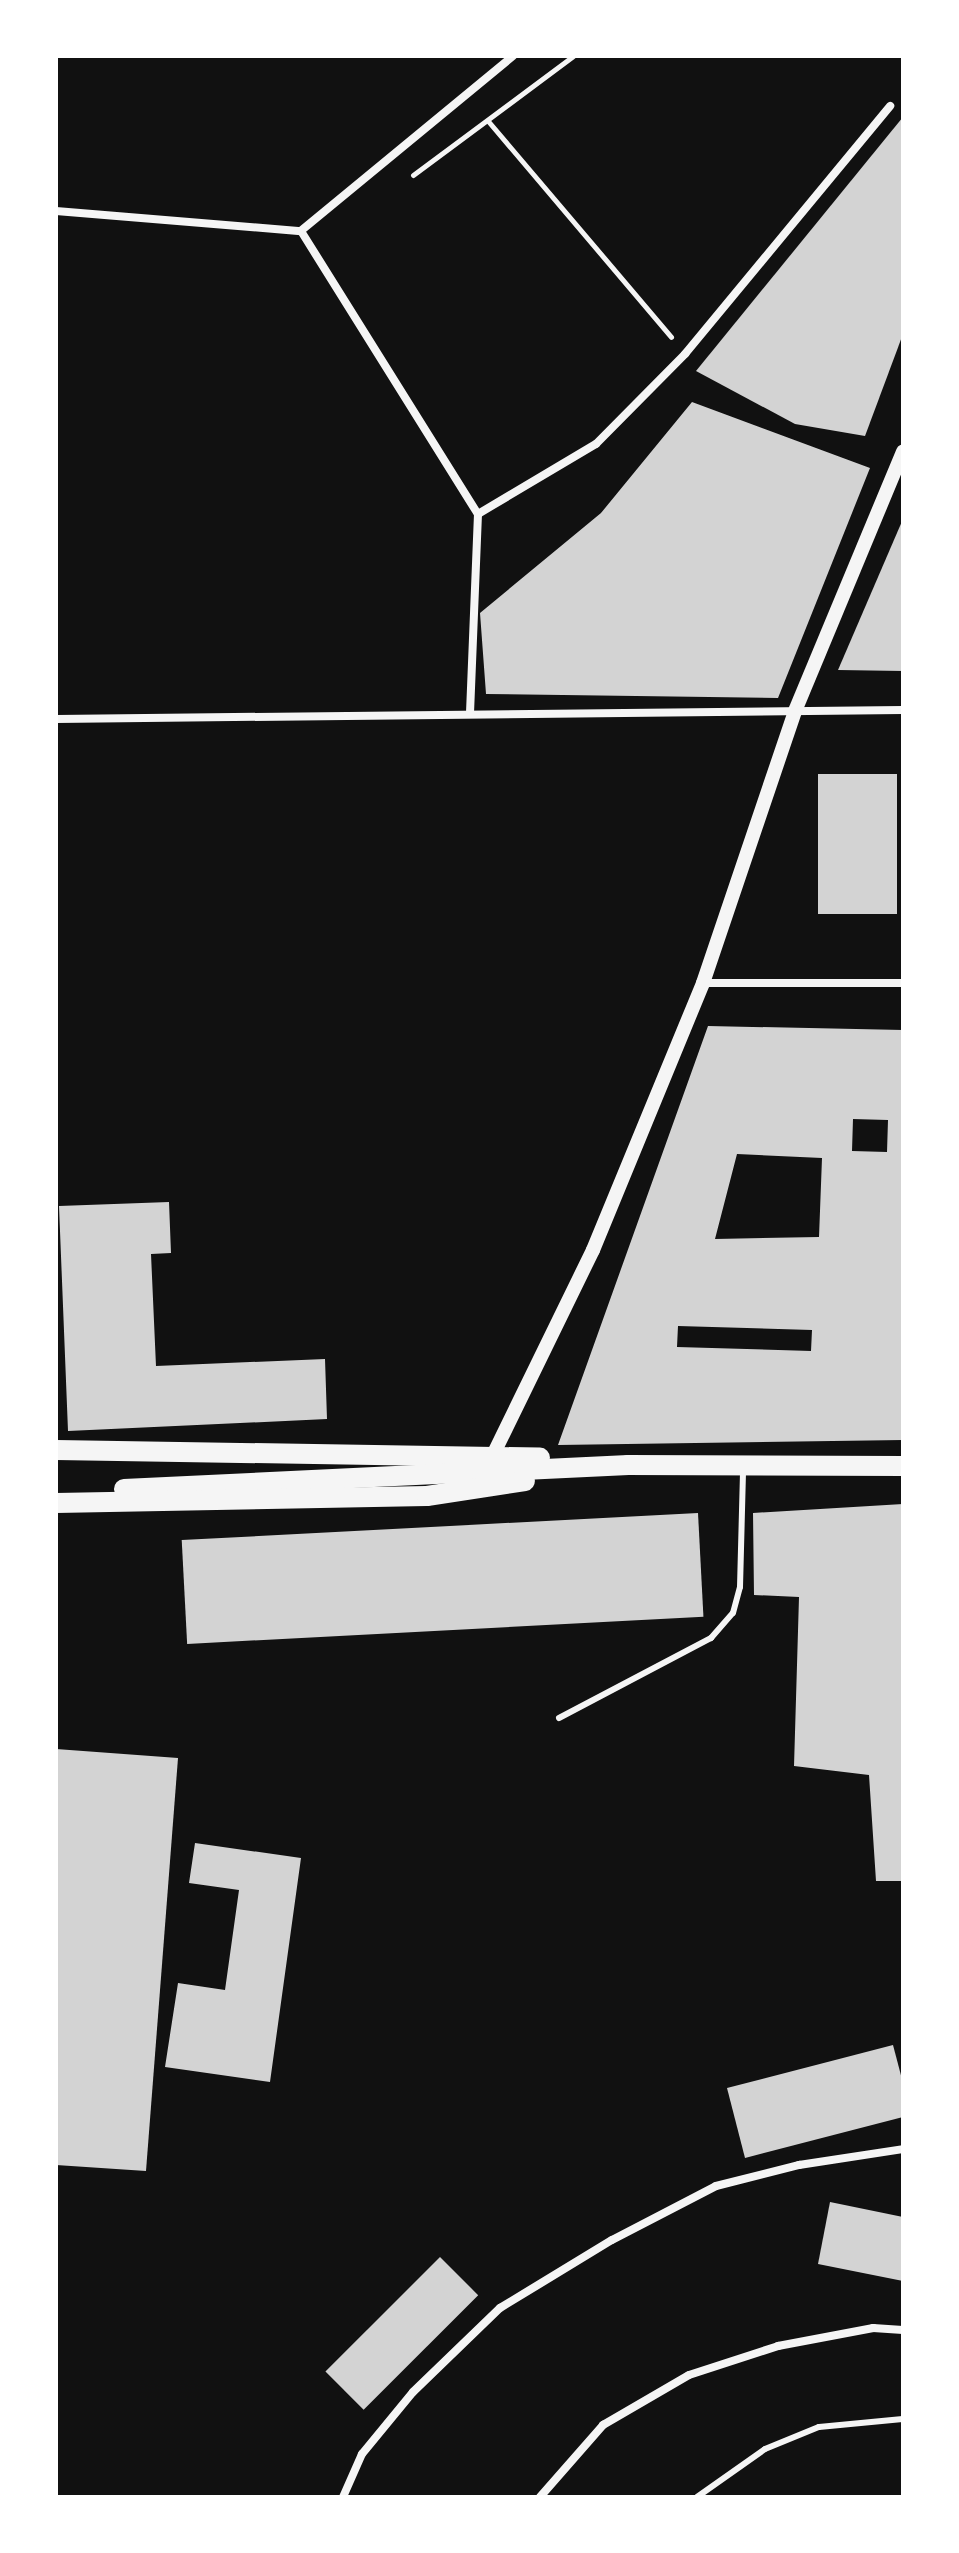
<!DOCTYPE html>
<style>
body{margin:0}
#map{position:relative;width:959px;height:2553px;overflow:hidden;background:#111;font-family:"Sofia Sans Condensed",sans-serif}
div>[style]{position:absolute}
.building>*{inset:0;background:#d3d3d3;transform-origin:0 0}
.path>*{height:5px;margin:-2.5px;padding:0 2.5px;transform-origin:2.5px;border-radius:2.5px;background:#f5f5f5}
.service>*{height:6px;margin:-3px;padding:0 3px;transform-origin:3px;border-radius:3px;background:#f5f5f5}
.minor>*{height:8px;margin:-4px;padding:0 4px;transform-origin:4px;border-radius:4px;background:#f5f5f5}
.tertiary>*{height:14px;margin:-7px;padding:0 7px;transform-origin:7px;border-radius:7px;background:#f5f5f5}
.primary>*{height:20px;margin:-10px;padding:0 10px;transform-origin:10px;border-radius:10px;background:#f5f5f5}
span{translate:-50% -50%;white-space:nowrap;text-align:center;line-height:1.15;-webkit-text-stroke:8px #fff;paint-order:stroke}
.frame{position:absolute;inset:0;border:58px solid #fff;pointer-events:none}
</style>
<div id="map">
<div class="building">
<i style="clip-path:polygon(903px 117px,903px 334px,865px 436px,795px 424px,696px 371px)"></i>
<i style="clip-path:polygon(692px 402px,870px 468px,778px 698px,486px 694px,480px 613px,601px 513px)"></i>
<i style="clip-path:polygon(903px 519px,903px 671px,838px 670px)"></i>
<i style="left:818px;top:774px;width:79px;height:140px"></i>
<i style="clip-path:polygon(evenodd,708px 1026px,903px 1030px,903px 1440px,558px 1445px,708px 1026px,853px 1119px,888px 1120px,887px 1152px,852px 1151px,853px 1119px,708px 1026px,737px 1154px,822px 1158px,819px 1237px,715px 1239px,737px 1154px,708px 1026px,678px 1326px,812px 1330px,811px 1351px,677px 1347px,678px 1326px)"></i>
<i style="clip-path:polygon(169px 1202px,171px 1253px,151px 1254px,156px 1366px,325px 1359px,327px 1419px,68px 1431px,59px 1206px)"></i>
<i style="clip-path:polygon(903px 1504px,903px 1881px,876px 1881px,869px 1775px,794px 1766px,799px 1597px,754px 1595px,753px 1513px)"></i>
<i style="left:698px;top:1513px;width:104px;height:517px;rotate:87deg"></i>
<i style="clip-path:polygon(56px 1749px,178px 1758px,146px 2171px,56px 2165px)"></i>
<i style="clip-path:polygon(195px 1843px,301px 1858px,270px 2082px,165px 2067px,178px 1983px,225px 1990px,239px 1890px,189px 1883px)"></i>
<i style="clip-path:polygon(893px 2045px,903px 2083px,903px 2117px,745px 2158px,727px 2088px)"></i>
<i style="clip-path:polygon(830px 2202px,903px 2217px,903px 2281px,818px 2264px)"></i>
<i style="left:440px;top:2257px;width:54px;height:162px;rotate:45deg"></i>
</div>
<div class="path">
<i style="left:488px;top:121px;width:283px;rotate:49.7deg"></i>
<i style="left:413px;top:175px;width:199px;rotate:-36.6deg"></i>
</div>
<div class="service">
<i style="left:559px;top:1718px;width:172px;rotate:-27.8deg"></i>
<i style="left:711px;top:1638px;width:33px;rotate:-49deg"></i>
<i style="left:733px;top:1613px;width:27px;rotate:-75deg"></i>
<i style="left:740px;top:1587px;width:118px;rotate:-88.5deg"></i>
<i style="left:697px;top:2497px;width:83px;rotate:-35.2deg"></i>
<i style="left:765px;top:2449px;width:58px;rotate:-22.2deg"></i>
<i style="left:819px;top:2427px;width:84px;rotate:-5.4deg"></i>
</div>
<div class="minor">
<i style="left:513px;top:56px;width:275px;rotate:140.5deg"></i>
<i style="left:301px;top:231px;width:334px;rotate:58deg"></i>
<i style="left:478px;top:514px;width:137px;rotate:-30.7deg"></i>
<i style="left:596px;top:444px;width:127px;rotate:-45.3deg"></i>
<i style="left:685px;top:354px;width:322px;rotate:-50.4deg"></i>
<i style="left:56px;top:211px;width:246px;rotate:4.7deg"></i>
<i style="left:470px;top:713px;width:199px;rotate:-87.7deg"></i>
<i style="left:56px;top:719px;width:847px;rotate:-0.61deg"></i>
<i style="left:703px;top:983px;width:200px"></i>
<i style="left:343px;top:2497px;width:47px;rotate:-66.2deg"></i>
<i style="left:362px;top:2454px;width:80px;rotate:-50.6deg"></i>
<i style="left:413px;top:2392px;width:121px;rotate:-44deg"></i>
<i style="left:500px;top:2308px;width:131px;rotate:-31.3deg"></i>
<i style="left:612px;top:2240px;width:117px;rotate:-27.4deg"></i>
<i style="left:716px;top:2186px;width:86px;rotate:-14.2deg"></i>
<i style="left:799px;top:2165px;width:105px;rotate:-8.7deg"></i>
<i style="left:540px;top:2497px;width:96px;rotate:-48.8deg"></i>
<i style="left:603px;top:2425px;width:99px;rotate:-30.2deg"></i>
<i style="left:689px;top:2375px;width:94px;rotate:-18deg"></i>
<i style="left:778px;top:2346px;width:97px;rotate:-10.7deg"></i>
<i style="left:873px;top:2328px;width:30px;rotate:4deg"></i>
</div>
<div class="tertiary">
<i style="left:493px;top:1455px;width:228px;rotate:-64deg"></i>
<i style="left:593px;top:1250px;width:289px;rotate:-67.6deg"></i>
<i style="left:703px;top:983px;width:287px;rotate:-71.3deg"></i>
<i style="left:795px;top:711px;width:281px;rotate:-67.4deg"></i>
</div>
<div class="primary">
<i style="left:56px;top:1450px;width:484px;rotate:0.9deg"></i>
<i style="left:124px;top:1489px;width:505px;rotate:-2.73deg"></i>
<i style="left:628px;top:1465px;width:275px;rotate:0.2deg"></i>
<i style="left:56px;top:1503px;width:371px;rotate:-1.1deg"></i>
<i style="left:427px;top:1496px;width:99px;rotate:-8.7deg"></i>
</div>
<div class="frame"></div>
</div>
